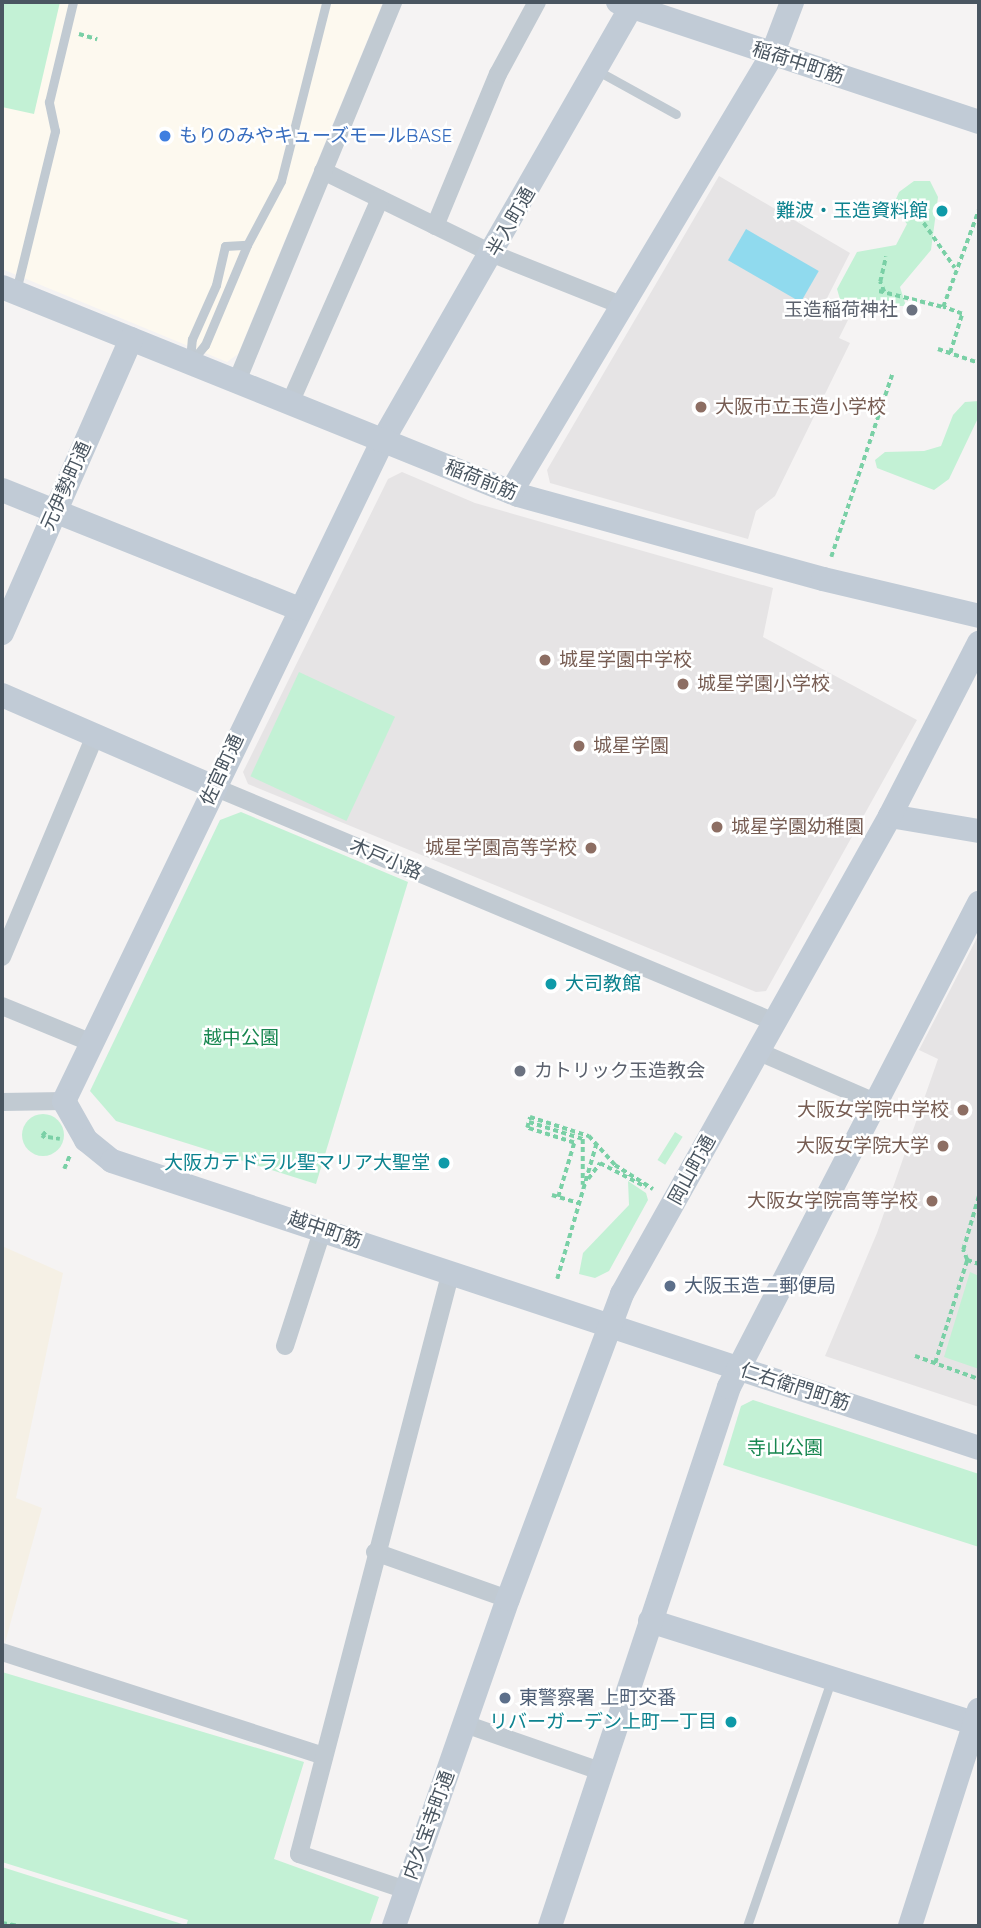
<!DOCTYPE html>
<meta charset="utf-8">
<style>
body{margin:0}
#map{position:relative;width:981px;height:1928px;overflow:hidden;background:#f5f3f3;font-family:Quicksand,"Noto Sans JP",sans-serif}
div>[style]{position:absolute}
.commercial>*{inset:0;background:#fdf9ef}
.education>*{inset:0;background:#e6e4e5}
.green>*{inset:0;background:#c3f1d5;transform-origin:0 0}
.round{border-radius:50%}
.sand>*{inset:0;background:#f5f0e5}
.water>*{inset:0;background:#90daee;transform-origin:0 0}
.path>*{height:3.5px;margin-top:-1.75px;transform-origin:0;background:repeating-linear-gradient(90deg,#7ad0a6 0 5px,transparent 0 8.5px)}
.lane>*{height:9px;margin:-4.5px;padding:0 4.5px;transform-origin:4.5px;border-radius:4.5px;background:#c1cad2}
.street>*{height:18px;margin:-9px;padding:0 9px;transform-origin:9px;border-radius:9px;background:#c1cad2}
.secondary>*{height:24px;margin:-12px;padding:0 12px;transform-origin:12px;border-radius:12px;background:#c1cbd6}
.dots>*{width:19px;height:19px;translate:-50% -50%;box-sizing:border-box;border:4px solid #fff;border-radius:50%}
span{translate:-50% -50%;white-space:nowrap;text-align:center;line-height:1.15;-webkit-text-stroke:5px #fff;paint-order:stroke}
.street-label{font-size:19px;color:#4a5661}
.shop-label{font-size:19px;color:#366cbe}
.left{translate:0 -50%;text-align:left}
.culture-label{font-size:19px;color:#0d838f}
.right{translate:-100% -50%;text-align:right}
.worship-label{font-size:19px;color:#5b616d}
.education-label{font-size:19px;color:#785e54}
.park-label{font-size:19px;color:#17864f}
.service-label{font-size:19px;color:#4e5e75}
.frame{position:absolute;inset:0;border:4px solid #4a5661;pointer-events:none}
</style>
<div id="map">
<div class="commercial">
<i style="clip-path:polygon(2px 2px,383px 2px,238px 354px,227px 362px,2px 269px)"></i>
</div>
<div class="education">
<i style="clip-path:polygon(719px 176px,850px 253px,825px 302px,849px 318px,839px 338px,850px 343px,775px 496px,756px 511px,748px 539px,550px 483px,547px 470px)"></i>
<i style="clip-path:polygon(402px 472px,475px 503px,773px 588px,763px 637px,917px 720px,766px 991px,756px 992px,248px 784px,243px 772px,388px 479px)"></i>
<i style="clip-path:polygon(979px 934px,979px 1407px,825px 1356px,877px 1233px,938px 1059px,919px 1050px)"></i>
</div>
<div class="green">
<i style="clip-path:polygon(2px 2px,60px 2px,34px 114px,2px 107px)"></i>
<i style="clip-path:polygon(914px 181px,930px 181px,938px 197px,931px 250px,900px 287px,906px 306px,842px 306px,837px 289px,857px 252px,896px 245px,907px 224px,893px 206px,899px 192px)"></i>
<i style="clip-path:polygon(979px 401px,979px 416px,949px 479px,934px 490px,877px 468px,875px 460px,885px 452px,924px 451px,941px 446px,953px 415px,965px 402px)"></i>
<i style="left:299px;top:672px;width:106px;height:115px;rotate:25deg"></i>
<i style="clip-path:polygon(241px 812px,408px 882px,316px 1184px,116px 1121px,90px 1091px,220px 820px)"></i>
<i class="round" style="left:22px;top:1114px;width:42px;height:42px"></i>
<i style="left:675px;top:1132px;width:9px;height:33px;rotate:32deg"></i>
<i style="clip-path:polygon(628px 1181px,646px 1193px,648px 1200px,609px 1271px,595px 1278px,579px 1274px,583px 1253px,629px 1205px)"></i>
<i style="clip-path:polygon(970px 1272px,979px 1276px,979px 1369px,944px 1357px)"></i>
<i style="clip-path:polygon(753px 1400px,979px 1474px,979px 1547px,723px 1465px,741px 1406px)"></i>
<i style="clip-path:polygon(2px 1672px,304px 1762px,274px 1859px,379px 1897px,369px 1926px,186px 1926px,188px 1920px,2px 1862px)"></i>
<i style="clip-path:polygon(2px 1867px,182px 1924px,2px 1926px)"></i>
</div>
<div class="sand">
<i style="clip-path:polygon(2px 1246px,63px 1273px,16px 1498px,42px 1508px,5px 1643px)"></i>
</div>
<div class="water">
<i style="left:746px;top:229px;width:84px;height:36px;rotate:30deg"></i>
</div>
<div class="path">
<i style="left:79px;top:34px;width:19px;rotate:16deg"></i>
<i style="left:925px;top:202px;width:15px;rotate:113deg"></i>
<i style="left:919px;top:216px;width:63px;rotate:55.3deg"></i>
<i style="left:879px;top:291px;width:66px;rotate:14deg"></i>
<i style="left:884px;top:292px;width:11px;rotate:-112deg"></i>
<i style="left:880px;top:282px;width:26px;rotate:-77deg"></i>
<i style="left:938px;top:349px;width:43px;rotate:18.9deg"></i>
<i style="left:950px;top:353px;width:41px;rotate:-72.9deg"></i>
<i style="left:962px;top:314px;width:20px;rotate:-160deg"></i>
<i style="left:943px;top:307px;width:104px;rotate:-69.8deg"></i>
<i style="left:831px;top:557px;width:192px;rotate:-71.5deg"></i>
<i style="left:529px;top:1122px;width:57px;rotate:17.5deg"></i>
<i style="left:583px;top:1139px;width:46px;rotate:90deg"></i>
<i style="left:48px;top:1137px;width:12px;rotate:9deg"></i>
<i style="left:45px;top:1138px;width:4px;rotate:-146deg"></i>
<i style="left:42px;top:1136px;width:8px;rotate:-50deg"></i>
<i style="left:64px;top:1169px;width:15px;rotate:-67deg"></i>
<i style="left:588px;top:1179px;width:20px;rotate:-53deg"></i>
<i style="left:600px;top:1163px;width:52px;rotate:27.6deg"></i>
<i style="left:552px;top:1195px;width:28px;rotate:17deg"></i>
<i style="left:558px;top:1197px;width:56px;rotate:-73.5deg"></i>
<i style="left:574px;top:1143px;width:49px;rotate:-162.3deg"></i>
<i style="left:527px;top:1128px;width:11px;rotate:-75deg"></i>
<i style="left:530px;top:1117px;width:62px;rotate:17.9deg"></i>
<i style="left:589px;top:1136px;width:39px;rotate:48deg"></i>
<i style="left:615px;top:1165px;width:45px;rotate:32.3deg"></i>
<i style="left:967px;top:1260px;width:13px;rotate:18deg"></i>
<i style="left:557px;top:1279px;width:140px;rotate:-73.8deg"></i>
<i style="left:915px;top:1356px;width:68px;rotate:19.8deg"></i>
<i style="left:935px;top:1363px;width:108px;rotate:-72.7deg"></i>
<i style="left:967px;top:1260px;width:11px;rotate:-112deg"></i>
<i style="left:963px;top:1250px;width:57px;rotate:-73.8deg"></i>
<i style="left:2px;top:1923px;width:17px;rotate:10deg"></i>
</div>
<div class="lane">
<i style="left:598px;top:71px;width:89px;rotate:28.9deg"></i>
<i style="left:16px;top:291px;width:165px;rotate:-76.3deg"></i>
<i style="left:55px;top:131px;width:30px;rotate:-102deg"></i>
<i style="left:49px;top:102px;width:103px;rotate:-76.5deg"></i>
<i style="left:190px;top:360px;width:21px;rotate:-85deg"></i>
<i style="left:192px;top:339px;width:59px;rotate:-66deg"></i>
<i style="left:216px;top:285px;width:40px;rotate:-77deg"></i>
<i style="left:225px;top:246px;width:22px;rotate:-3deg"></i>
<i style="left:191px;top:362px;width:22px;rotate:-51deg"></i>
<i style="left:205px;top:345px;width:108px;rotate:-67.2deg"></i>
<i style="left:247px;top:245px;width:72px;rotate:-62deg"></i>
<i style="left:281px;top:181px;width:184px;rotate:-75.8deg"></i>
<i style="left:747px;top:1926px;width:260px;rotate:-71.1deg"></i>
</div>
<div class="street">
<i style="left:323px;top:171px;width:189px;rotate:26deg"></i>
<i style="left:493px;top:254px;width:138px;rotate:21.7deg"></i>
<i style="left:435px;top:226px;width:165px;rotate:-67.5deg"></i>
<i style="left:498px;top:74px;width:82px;rotate:-61.6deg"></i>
<i style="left:237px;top:381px;width:410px;rotate:-67.6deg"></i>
<i style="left:290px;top:403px;width:223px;rotate:-66.2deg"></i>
<i style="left:214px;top:787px;width:605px;rotate:22.75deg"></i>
<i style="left:2px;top:957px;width:240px;rotate:-67.2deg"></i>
<i style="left:2px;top:1006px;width:97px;rotate:22.3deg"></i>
<i style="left:757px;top:1051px;width:129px;rotate:23.4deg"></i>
<i style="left:2px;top:1102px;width:62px;rotate:-0.9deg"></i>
<i style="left:285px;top:1346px;width:124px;rotate:-72.1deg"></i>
<i style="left:375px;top:1552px;width:141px;rotate:19.5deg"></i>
<i style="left:2px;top:1652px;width:335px;rotate:17.9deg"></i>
<i style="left:465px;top:1724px;width:143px;rotate:19.2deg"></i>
<i style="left:406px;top:1890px;width:113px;rotate:-161.4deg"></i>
<i style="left:299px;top:1854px;width:598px;rotate:-75.38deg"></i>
</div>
<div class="secondary">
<i style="left:618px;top:2px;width:380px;rotate:18.4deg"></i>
<i style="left:634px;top:2px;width:505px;rotate:119.82deg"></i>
<i style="left:383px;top:440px;width:734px;rotate:115.76deg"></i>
<i style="left:64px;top:1101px;width:45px;rotate:60.6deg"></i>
<i style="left:86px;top:1140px;width:33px;rotate:39deg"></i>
<i style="left:112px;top:1161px;width:913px;rotate:18.32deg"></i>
<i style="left:2px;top:287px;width:556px;rotate:21.95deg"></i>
<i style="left:518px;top:495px;width:316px;rotate:15.4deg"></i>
<i style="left:823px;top:579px;width:160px;rotate:13.3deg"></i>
<i style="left:2px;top:490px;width:320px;rotate:21.8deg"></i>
<i style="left:511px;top:492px;width:509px;rotate:-59.15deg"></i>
<i style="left:772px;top:55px;width:57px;rotate:-69.3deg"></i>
<i style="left:2px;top:633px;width:321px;rotate:-66.3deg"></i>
<i style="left:2px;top:695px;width:231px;rotate:23.5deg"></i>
<i style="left:890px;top:816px;width:90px;rotate:9.6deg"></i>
<i style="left:650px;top:1621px;width:345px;rotate:17.5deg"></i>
<i style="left:394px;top:1926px;width:346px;rotate:-70.8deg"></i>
<i style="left:508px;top:1599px;width:326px;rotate:-69.5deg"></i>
<i style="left:622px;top:1294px;width:548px;rotate:-60.72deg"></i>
<i style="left:890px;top:816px;width:195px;rotate:-62.8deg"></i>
<i style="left:550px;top:1926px;width:568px;rotate:-71.63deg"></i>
<i style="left:729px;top:1387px;width:545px;rotate:-62.68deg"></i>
<i style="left:910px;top:1926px;width:227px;rotate:-72.3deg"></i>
</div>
<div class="dots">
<i style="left:165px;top:136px;background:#3f7fe0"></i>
<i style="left:942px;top:211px;background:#0f9aa8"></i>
<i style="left:912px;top:310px;background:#6b7280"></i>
<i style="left:701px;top:407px;background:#8d6e63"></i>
<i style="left:545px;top:660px;background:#8d6e63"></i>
<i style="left:683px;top:684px;background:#8d6e63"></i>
<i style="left:579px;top:746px;background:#8d6e63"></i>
<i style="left:717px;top:827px;background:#8d6e63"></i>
<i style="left:591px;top:848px;background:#8d6e63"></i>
<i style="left:551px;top:984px;background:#0f9aa8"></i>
<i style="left:520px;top:1071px;background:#6b7280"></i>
<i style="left:963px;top:1110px;background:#8d6e63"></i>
<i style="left:943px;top:1146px;background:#8d6e63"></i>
<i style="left:444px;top:1163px;background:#0f9aa8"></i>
<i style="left:932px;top:1201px;background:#8d6e63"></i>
<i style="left:670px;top:1286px;background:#5c6f8a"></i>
<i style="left:505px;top:1698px;background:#5c6f8a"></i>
<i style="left:731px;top:1722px;background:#0f9aa8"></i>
</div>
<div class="street-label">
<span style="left:798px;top:63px;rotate:18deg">稲荷中町筋</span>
<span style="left:511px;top:222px;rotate:-60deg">半入町通</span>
<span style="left:481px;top:480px;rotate:22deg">稲荷前筋</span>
<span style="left:66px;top:486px;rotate:-66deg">元伊勢町通</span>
<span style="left:222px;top:770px;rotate:-65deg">佐官町通</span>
<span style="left:386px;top:859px;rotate:23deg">木戸小路</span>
<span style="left:692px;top:1170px;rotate:-61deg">岡山町通</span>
<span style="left:325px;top:1230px;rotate:19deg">越中町筋</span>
<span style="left:795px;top:1387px;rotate:18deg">仁右衛門町筋</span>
<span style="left:429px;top:1825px;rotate:-70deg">内久宝寺町通</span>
</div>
<div class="shop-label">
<span class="left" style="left:179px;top:136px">もりのみやキューズモールBASE</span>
</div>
<div class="culture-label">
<span class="right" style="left:928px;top:211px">難波・玉造資料館</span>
<span class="left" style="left:565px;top:984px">大司教館</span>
<span class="right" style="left:430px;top:1163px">大阪カテドラル聖マリア大聖堂</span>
<span class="right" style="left:717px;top:1722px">リバーガーデン上町一丁目</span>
</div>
<div class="worship-label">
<span class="right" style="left:898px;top:310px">玉造稲荷神社</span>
<span class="left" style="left:534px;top:1071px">カトリック玉造教会</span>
</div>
<div class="education-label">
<span class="left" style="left:715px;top:407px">大阪市立玉造小学校</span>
<span class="left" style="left:559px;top:660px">城星学園中学校</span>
<span class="left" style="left:697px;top:684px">城星学園小学校</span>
<span class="left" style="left:593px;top:746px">城星学園</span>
<span class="left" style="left:731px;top:827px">城星学園幼稚園</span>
<span class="right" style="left:577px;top:848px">城星学園高等学校</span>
<span class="right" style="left:949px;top:1110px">大阪女学院中学校</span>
<span class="right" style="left:929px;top:1146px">大阪女学院大学</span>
<span class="right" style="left:918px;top:1201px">大阪女学院高等学校</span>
</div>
<div class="park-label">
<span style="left:241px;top:1038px">越中公園</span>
<span style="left:785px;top:1448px">寺山公園</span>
</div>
<div class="service-label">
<span class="left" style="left:684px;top:1286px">大阪玉造二郵便局</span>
<span class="left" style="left:519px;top:1698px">東警察署 上町交番</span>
</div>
<div class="frame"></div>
</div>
